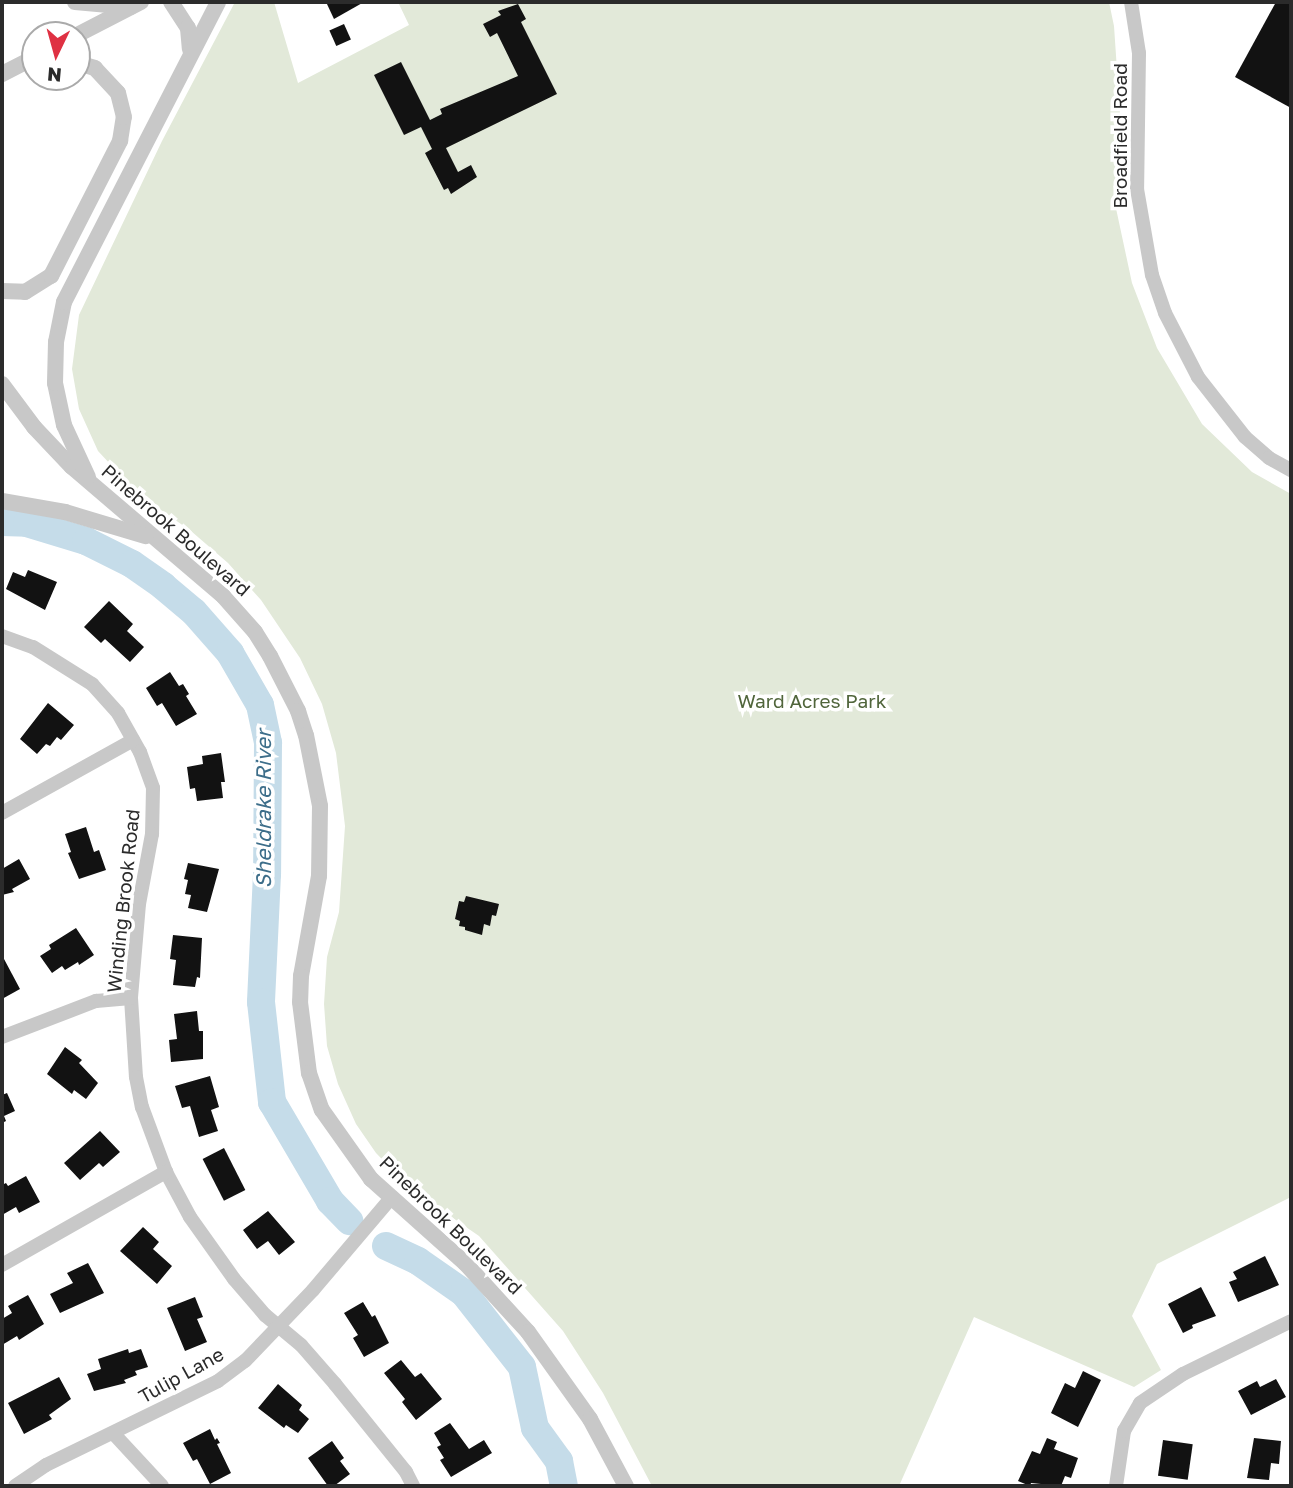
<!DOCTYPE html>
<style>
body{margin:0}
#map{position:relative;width:1293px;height:1488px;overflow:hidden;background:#fff;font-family:"Golos Text",sans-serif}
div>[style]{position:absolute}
.green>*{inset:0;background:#e2e9d9}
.river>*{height:28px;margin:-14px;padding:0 14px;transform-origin:14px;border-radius:14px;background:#c5dce9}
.building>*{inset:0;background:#121212;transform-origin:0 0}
.minor>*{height:14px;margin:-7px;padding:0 7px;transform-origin:7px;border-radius:7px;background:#c8c8c8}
.tertiary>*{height:16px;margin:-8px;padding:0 8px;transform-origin:8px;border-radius:8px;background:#c8c8c8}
span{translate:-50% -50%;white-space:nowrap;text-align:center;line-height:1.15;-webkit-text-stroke:7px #fff;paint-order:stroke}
.street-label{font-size:19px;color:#2b2b2b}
.park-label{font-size:19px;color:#50653b}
.water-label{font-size:21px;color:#3d6e8a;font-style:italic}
.frame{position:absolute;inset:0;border:4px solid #2b2b2b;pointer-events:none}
.north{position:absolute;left:21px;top:21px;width:70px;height:70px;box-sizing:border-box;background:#fff;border:2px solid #aaa;border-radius:50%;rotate:185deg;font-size:19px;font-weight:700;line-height:28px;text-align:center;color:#2b2b2b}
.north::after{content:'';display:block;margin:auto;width:24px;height:32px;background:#df3143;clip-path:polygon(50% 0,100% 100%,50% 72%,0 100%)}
</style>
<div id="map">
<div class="green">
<i style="clip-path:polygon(235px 2px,274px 2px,298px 83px,409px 25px,398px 2px,1109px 2px,1114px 26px,1120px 114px,1120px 198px,1114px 199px,1132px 283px,1157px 348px,1202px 424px,1252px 472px,1291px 494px,1291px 1197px,1157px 1264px,1132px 1316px,1161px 1370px,1134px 1387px,974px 1317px,899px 1486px,652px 1486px,603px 1393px,563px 1331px,479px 1236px,411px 1189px,376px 1153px,356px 1124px,338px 1084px,327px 1046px,324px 1004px,327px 957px,339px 912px,345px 826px,336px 753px,322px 704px,300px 658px,261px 600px,228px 563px,191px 531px,138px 494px,98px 451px,79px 409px,72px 369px,79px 315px,162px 141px)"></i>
</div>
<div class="river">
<i style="left:2px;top:522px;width:25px;rotate:2deg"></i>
<i style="left:27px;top:523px;width:62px;rotate:17deg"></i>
<i style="left:86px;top:541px;width:51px;rotate:26.6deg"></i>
<i style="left:132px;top:564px;width:38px;rotate:35deg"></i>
<i style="left:163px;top:586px;width:40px;rotate:40deg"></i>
<i style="left:194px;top:612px;width:55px;rotate:48.7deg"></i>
<i style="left:230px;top:653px;width:60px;rotate:60deg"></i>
<i style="left:260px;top:705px;width:39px;rotate:78deg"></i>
<i style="left:268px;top:743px;width:131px;rotate:90.4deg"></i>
<i style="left:267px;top:874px;width:128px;rotate:92.7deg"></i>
<i style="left:261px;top:1002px;width:101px;rotate:83.7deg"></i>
<i style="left:272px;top:1102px;width:115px;rotate:59.6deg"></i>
<i style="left:330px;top:1201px;width:28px;rotate:46deg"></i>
<i style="left:386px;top:1246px;width:35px;rotate:25deg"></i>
<i style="left:418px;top:1261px;width:56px;rotate:34.8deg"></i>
<i style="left:464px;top:1293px;width:94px;rotate:51.9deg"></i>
<i style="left:522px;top:1367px;width:62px;rotate:78deg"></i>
<i style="left:535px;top:1428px;width:41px;rotate:54deg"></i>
<i style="left:559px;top:1461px;width:25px;rotate:79deg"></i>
</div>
<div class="building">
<i style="clip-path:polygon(326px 2px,364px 2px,334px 19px)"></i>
<i style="clip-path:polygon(1276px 2px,1291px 2px,1291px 108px,1235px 77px)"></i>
<i style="clip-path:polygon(518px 4px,526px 19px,521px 22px,557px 94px,446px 148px,458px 172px,471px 165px,477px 177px,451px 194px,448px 188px,444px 190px,425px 153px,432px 149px,421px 127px,404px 135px,374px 75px,401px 62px,430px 120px,442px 114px,440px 109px,518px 76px,497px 33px,490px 37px,483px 24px,501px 15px,498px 11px)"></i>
<i style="left:344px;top:24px;width:17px;height:16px;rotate:66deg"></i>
<i style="clip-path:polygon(28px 570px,57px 582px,45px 610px,6px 589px,13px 572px,25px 577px)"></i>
<i style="clip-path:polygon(109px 601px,133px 624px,127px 631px,144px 647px,130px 662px,105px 639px,101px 643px,84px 627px)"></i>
<i style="clip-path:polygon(170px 672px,179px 686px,183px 684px,189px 694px,186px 696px,197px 714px,176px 726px,162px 703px,157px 706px,146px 688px)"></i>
<i style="clip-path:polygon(48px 703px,74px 725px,61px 740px,57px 737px,50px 746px,46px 744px,37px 754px,20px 739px)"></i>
<i style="clip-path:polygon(221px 753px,225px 782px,221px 782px,223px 798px,197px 801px,195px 788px,190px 789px,187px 767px,203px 764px,202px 756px)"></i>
<i style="clip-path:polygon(86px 827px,94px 852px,99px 850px,106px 870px,79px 879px,68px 853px,71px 852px,65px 834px)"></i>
<i style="clip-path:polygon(19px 859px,30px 879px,12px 889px,14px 892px,2px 895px,2px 869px)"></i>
<i style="clip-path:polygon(188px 863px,219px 869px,207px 912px,188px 908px,191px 895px,185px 894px,188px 880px,184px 879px)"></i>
<i style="clip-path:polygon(466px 896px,499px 904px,496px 916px,492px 915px,490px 926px,484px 924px,482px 935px,465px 930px,465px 927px,459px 926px,460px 921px,455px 919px,459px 901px,464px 902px)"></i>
<i style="clip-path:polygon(76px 928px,94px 955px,79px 965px,78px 962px,65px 970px,62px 966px,52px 973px,40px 956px,51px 949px,49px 945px)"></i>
<i style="clip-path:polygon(173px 935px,202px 938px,200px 978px,197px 977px,195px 987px,173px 985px,176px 960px,170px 959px)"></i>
<i style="clip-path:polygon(4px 959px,20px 989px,2px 999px,2px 961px)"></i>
<i style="clip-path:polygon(197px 1011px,199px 1031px,203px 1031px,203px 1059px,171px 1062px,169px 1040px,177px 1039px,174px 1014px)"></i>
<i style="clip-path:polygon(65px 1047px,82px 1060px,79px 1063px,98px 1083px,86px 1099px,74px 1090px,72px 1094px,47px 1074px)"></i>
<i style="clip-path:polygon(210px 1076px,219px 1107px,211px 1110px,218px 1131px,199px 1137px,190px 1106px,182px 1108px,175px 1086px)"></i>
<i style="clip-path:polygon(7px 1093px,15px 1111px,4px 1116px,6px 1121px,2px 1123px,2px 1095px)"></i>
<i style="clip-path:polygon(100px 1131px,120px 1152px,103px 1167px,99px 1163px,80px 1180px,64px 1163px)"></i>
<i style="left:224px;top:1148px;width:47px;height:24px;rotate:63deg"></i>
<i style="clip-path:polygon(26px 1176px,40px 1202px,19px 1213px,16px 1207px,2px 1215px,2px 1185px,6px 1183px,8px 1186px)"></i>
<i style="clip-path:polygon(268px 1211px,295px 1242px,279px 1255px,268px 1241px,257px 1249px,243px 1230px)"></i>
<i style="clip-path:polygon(143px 1227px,159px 1242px,153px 1249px,172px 1266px,157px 1284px,120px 1251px)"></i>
<i style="clip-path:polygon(1265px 1256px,1279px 1285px,1238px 1302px,1229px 1282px,1237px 1279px,1233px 1272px)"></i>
<i style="clip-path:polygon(88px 1263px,104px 1293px,60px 1313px,50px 1294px,73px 1283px,67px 1273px)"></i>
<i style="clip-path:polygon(1201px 1287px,1216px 1316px,1192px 1325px,1193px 1328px,1183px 1333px,1168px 1304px)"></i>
<i style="clip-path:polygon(28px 1295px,44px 1324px,19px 1340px,17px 1336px,2px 1345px,2px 1319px,12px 1313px,8px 1306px)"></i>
<i style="clip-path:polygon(195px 1297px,203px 1317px,197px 1319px,207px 1342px,185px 1351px,167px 1308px)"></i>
<i style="clip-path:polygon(363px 1302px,372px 1317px,375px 1315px,389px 1343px,364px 1357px,353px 1338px,358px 1335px,344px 1313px)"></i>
<i style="clip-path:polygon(128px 1349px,129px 1353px,141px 1349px,148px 1367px,135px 1371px,137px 1375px,124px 1380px,126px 1383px,94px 1391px,87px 1374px,101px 1369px,98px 1359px)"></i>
<i style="clip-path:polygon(401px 1360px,415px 1377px,421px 1373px,442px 1399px,416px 1420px,402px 1402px,405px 1399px,384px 1373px)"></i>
<i style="clip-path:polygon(1083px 1371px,1101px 1380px,1078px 1427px,1051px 1413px,1065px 1383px,1075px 1388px)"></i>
<i style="clip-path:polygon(59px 1377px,71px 1399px,49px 1415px,52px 1419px,24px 1434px,8px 1403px)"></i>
<i style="clip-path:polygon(1276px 1379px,1286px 1397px,1251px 1415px,1238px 1391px,1257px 1381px,1260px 1387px)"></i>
<i style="clip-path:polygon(278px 1384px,302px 1405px,299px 1410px,309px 1419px,298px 1433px,286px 1425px,284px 1428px,258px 1408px)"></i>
<i style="clip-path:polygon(450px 1423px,469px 1449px,484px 1440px,492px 1453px,451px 1477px,440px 1460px,444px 1458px,437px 1447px,441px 1445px,434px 1433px)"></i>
<i style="clip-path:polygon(210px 1429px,215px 1440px,217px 1438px,220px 1443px,217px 1444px,231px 1473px,210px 1484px,197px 1459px,193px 1461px,183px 1443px)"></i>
<i style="clip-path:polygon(1047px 1438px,1057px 1442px,1054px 1449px,1078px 1458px,1071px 1478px,1065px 1476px,1061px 1486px,1031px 1483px,1030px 1486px,1018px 1481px,1032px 1451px,1040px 1454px)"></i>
<i style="clip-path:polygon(1254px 1438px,1281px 1441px,1279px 1464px,1271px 1463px,1269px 1480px,1247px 1478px)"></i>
<i style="left:1163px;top:1440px;width:30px;height:36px;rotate:8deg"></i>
<i style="clip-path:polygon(332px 1441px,344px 1458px,340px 1461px,350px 1474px,334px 1486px,328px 1486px,308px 1458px)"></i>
</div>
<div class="minor">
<i style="left:1131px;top:2px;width:52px;rotate:81.1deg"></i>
<i style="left:1139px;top:53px;width:136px;rotate:90.8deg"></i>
<i style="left:1137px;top:189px;width:87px;rotate:80.1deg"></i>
<i style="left:1152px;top:275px;width:40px;rotate:71.1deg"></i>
<i style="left:1165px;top:313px;width:72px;rotate:62.7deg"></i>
<i style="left:1198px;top:377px;width:76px;rotate:51.9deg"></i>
<i style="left:1245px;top:437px;width:32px;rotate:41deg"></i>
<i style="left:1269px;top:458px;width:25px;rotate:29deg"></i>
<i style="left:2px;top:636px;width:33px;rotate:20deg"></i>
<i style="left:33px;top:647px;width:70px;rotate:32.1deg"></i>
<i style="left:92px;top:684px;width:39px;rotate:48deg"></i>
<i style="left:118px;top:713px;width:45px;rotate:60.6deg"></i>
<i style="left:140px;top:752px;width:38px;rotate:70deg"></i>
<i style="left:153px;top:788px;width:46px;rotate:91.2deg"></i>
<i style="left:152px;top:834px;width:71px;rotate:100.5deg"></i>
<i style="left:139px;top:904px;width:94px;rotate:94.9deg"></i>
<i style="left:131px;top:998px;width:79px;rotate:86.4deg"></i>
<i style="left:136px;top:1077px;width:31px;rotate:79deg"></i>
<i style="left:142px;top:1107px;width:69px;rotate:69.7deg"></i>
<i style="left:166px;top:1172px;width:51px;rotate:61.9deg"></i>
<i style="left:190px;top:1217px;width:76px;rotate:54.6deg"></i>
<i style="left:234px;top:1279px;width:48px;rotate:49.3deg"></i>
<i style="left:265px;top:1315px;width:47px;rotate:39.8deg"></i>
<i style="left:301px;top:1345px;width:52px;rotate:48.9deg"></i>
<i style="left:335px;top:1384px;width:113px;rotate:51.1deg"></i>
<i style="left:406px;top:1472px;width:16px;rotate:63deg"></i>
<i style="left:2px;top:813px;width:150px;rotate:-29.1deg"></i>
<i style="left:2px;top:1037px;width:101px;rotate:-21deg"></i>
<i style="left:96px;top:1001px;width:35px;rotate:-5deg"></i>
<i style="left:2px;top:1265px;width:189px;rotate:-29.6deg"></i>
<i style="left:113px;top:1433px;width:72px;rotate:47.2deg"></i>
<i style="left:15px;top:1486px;width:37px;rotate:-34deg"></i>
<i style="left:46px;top:1465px;width:191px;rotate:-26deg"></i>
<i style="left:218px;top:1381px;width:34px;rotate:-37deg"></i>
<i style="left:245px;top:1361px;width:98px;rotate:-46.2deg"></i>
<i style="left:313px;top:1290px;width:122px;rotate:-49.7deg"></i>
<i style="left:1116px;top:1486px;width:56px;rotate:-81.7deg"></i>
<i style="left:1124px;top:1431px;width:32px;rotate:-60deg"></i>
<i style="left:1140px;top:1403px;width:52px;rotate:-34deg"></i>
<i style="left:1183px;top:1374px;width:120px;rotate:-26.1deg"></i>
</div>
<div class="tertiary">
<i style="left:75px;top:2px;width:56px;rotate:5.1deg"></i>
<i style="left:171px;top:2px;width:31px;rotate:57deg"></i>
<i style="left:188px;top:28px;width:21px;rotate:85deg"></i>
<i style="left:77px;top:35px;width:72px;rotate:-27.3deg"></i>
<i style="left:2px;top:74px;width:37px;rotate:-27deg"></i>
<i style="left:2px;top:291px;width:23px;rotate:2deg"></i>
<i style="left:25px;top:292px;width:31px;rotate:-32deg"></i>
<i style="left:51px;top:276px;width:152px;rotate:-62.9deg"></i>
<i style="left:120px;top:141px;width:24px;rotate:-81deg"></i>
<i style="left:124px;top:117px;width:25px;rotate:-104deg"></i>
<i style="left:118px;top:93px;width:34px;rotate:-133deg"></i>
<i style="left:95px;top:68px;width:19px;rotate:-164deg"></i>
<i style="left:2px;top:384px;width:54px;rotate:53.3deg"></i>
<i style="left:34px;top:427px;width:55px;rotate:46.5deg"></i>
<i style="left:72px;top:467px;width:199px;rotate:40.5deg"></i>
<i style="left:223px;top:596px;width:48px;rotate:48.4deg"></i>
<i style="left:255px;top:632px;width:28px;rotate:58deg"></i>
<i style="left:270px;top:656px;width:62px;rotate:63deg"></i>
<i style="left:298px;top:711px;width:25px;rotate:72deg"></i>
<i style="left:306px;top:735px;width:72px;rotate:78.8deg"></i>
<i style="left:320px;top:806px;width:70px;rotate:90.8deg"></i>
<i style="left:319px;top:876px;width:102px;rotate:100.2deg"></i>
<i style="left:301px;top:976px;width:26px;rotate:92deg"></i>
<i style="left:300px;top:1002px;width:72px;rotate:82.8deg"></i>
<i style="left:309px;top:1073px;width:39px;rotate:71deg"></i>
<i style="left:322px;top:1110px;width:85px;rotate:54.6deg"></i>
<i style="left:371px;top:1179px;width:126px;rotate:41.8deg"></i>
<i style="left:465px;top:1263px;width:93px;rotate:47.6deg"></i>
<i style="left:528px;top:1332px;width:107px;rotate:54.5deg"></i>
<i style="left:590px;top:1419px;width:76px;rotate:61.8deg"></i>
<i style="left:88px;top:477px;width:57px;rotate:-114.8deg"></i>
<i style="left:64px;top:425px;width:43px;rotate:-102.1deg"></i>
<i style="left:55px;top:383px;width:41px;rotate:-88.6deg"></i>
<i style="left:56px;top:342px;width:41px;rotate:-78.7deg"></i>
<i style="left:64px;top:302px;width:337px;rotate:-62.8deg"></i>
<i style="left:2px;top:501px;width:64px;rotate:9.9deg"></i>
<i style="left:65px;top:512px;width:84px;rotate:16.7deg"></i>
</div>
<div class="street-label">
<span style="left:1120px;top:136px;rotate:-90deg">Broadfield Road</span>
<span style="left:176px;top:530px;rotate:41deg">Pinebrook Boulevard</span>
<span style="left:123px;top:901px;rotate:-84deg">Winding Brook Road</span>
<span style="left:451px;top:1225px;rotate:44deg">Pinebrook Boulevard</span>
<span style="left:181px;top:1375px;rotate:-29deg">Tulip Lane</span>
</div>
<div class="park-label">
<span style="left:812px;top:701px">Ward Acres Park</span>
</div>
<div class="water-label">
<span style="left:263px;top:809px;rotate:-90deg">Sheldrake River</span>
</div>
<div class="frame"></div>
<div class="north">N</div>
</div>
